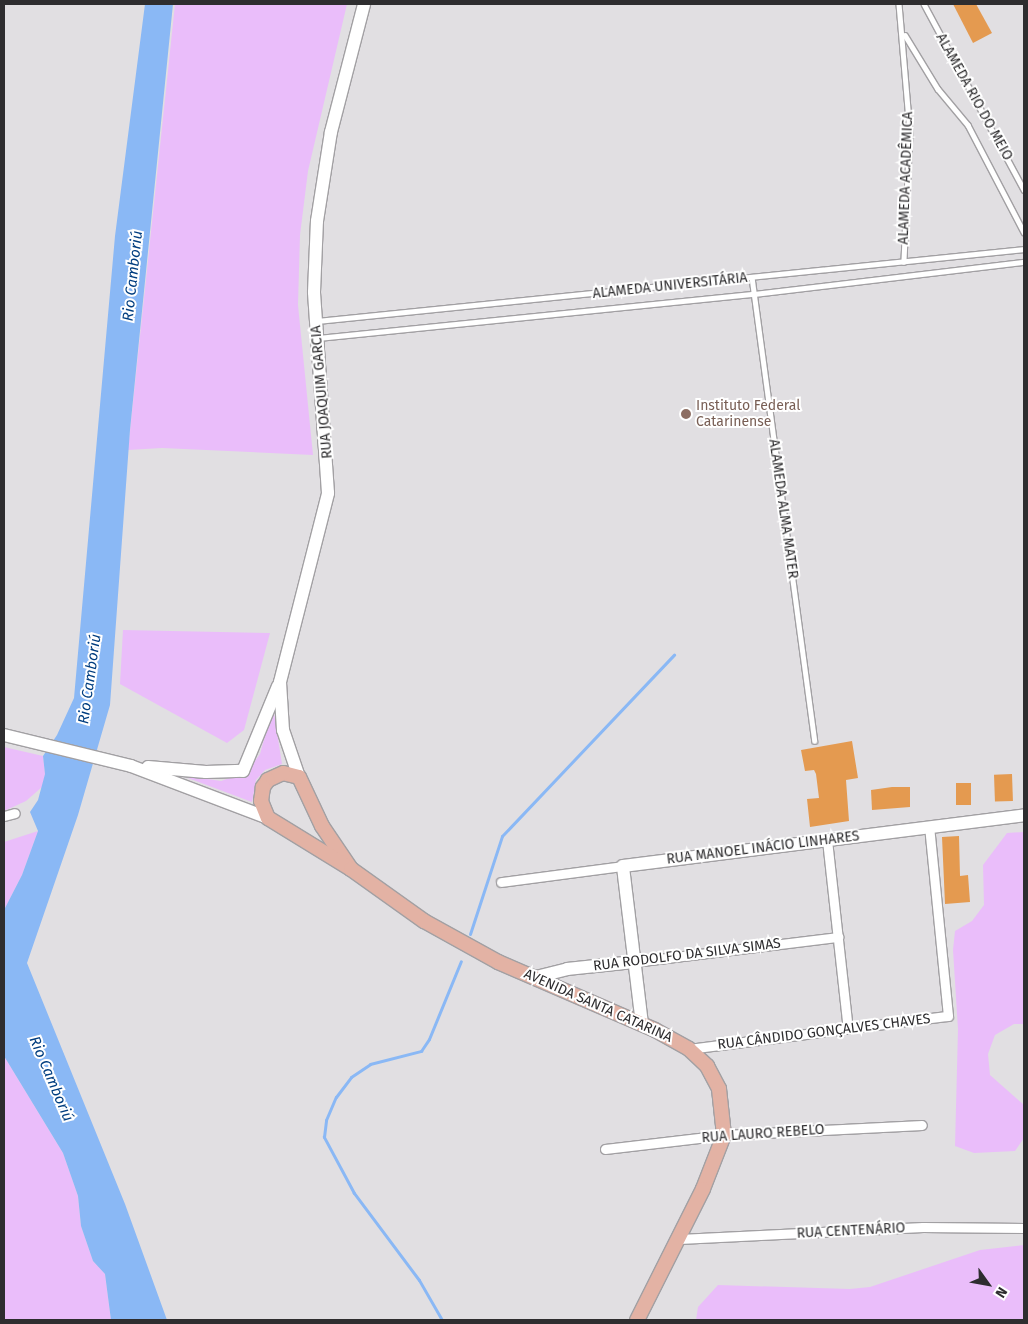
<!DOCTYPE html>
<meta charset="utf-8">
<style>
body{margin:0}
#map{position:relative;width:1028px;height:1324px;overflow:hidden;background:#e1dfe2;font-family:"Fira Sans",sans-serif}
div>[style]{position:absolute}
.green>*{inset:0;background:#eabdfa}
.water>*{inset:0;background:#8ab8f5}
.stream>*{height:3px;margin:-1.5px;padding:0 1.5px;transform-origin:1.5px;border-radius:1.5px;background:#8ab8f5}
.building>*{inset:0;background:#e49a50;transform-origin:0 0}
.roads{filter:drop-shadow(1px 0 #a2a0a3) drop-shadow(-1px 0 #a2a0a3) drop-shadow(0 1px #a2a0a3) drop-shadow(0 -1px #a2a0a3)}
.lane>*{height:4.5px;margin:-2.25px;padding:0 2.25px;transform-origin:2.25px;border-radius:2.25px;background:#fff}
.street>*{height:9px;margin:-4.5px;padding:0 4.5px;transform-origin:4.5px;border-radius:4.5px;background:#fff}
.secondary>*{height:12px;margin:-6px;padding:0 6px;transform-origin:6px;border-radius:6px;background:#fff}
.primary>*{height:14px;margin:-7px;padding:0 7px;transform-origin:7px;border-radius:7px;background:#e3b2a4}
.dots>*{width:14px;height:14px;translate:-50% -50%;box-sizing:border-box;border:2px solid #fff;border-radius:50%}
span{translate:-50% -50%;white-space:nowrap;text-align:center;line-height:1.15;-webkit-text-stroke:4px #fff;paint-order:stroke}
.street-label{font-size:14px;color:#2e2d2f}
.education-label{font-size:14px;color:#785e54}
.left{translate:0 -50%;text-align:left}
.water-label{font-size:15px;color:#003d7f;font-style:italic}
.frame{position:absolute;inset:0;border:5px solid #2e2d2f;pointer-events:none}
.north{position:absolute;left:963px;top:1259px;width:50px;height:50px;-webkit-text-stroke:4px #fff;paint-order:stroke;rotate:122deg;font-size:14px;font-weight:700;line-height:20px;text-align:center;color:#2e2d2f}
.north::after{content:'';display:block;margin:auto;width:18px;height:22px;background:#2e2d2f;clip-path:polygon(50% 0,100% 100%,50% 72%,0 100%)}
</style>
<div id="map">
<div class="green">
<i style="clip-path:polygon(175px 4px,347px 4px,308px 171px,300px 235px,298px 305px,313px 455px,162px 448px,128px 450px)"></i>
<i style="clip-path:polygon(123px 630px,270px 633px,244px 730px,227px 743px,120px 684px)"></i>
<i style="clip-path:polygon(273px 707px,282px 764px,265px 770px,256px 780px,252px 802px,180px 775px,221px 781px,247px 772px,260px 754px)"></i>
<i style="clip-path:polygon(4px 747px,43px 756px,45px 774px,42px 787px,26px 801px,4px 811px)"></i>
<i style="clip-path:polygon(38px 831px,22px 875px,4px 910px,4px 842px)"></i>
<i style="clip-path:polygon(1024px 832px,1024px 1024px,1014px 1024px,995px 1035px,988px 1054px,990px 1075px,1024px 1105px,1024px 1138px,1015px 1151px,974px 1153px,955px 1146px,958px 1029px,953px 950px,955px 931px,972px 921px,984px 905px,983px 865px,1007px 833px)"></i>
<i style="clip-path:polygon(4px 1056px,63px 1153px,78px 1196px,81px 1226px,93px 1261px,105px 1274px,111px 1320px,4px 1320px)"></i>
<i style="clip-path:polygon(1024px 1245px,1024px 1320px,696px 1320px,698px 1307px,718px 1285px,850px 1289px,870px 1287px,980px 1250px)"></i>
</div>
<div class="water">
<i style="clip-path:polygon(145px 4px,173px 4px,130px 430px,110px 705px,78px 815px,27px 963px,125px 1204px,167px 1320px,111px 1320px,105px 1274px,93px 1261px,81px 1226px,78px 1196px,63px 1153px,4px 1056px,4px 910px,22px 875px,38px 831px,30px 812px,38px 800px,45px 774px,43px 756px,57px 735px,74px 698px,115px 236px)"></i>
</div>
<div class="stream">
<i style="left:470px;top:934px;width:103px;rotate:-71.9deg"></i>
<i style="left:502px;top:836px;width:250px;rotate:-46.5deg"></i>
<i style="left:442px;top:1320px;width:46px;rotate:-119.9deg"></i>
<i style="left:419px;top:1280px;width:109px;rotate:-126.8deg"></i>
<i style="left:354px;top:1193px;width:64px;rotate:-118.2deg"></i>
<i style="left:324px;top:1137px;width:17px;rotate:-83deg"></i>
<i style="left:326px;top:1120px;width:25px;rotate:-67deg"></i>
<i style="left:336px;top:1097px;width:25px;rotate:-53deg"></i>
<i style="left:351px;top:1077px;width:23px;rotate:-34deg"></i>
<i style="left:370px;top:1064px;width:53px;rotate:-14.3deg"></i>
<i style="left:421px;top:1051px;width:14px;rotate:-56deg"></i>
<i style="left:429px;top:1039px;width:84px;rotate:-67.7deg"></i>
</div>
<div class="building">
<i style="clip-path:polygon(953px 4px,976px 4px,992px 33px,973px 43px)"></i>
<i style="clip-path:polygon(852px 741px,858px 778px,846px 780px,849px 821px,810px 827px,807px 799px,819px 798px,816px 774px,814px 770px,805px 771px,801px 750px)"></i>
<i style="left:1012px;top:774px;width:27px;height:18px;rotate:88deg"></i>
<i style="left:956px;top:783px;width:15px;height:22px"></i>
<i style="clip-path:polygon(892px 787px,910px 787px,910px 807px,872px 810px,871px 790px)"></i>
<i style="clip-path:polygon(959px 836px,960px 876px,968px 875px,970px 902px,945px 904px,942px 837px)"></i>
</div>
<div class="roads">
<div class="lane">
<i style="left:899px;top:4px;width:129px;rotate:85.1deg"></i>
<i style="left:910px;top:133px;width:129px;rotate:92.7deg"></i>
<i style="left:924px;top:4px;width:211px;rotate:61.7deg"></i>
<i style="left:905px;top:35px;width:63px;rotate:58.6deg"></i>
<i style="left:938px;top:89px;width:47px;rotate:50.2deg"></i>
<i style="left:968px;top:125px;width:121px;rotate:62.4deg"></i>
<i style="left:752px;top:277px;width:468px;rotate:82.3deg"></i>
<i style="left:317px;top:321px;width:711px;rotate:-5.81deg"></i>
<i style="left:318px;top:338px;width:438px;rotate:-5.8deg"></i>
<i style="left:754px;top:294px;width:272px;rotate:-6.8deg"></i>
</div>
<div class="street">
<i style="left:4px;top:816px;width:11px;rotate:-15deg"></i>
<i style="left:827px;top:840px;width:190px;rotate:83.7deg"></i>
<i style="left:501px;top:882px;width:123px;rotate:-7.5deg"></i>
<i style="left:634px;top:962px;width:206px;rotate:-7deg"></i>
<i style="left:689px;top:1049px;width:261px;rotate:-7.3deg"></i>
<i style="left:948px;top:1016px;width:190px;rotate:-95.7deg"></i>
<i style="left:605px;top:1149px;width:120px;rotate:-6.7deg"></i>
<i style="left:724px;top:1135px;width:198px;rotate:-2.9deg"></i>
<i style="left:679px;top:1239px;width:244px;rotate:-2.8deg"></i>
<i style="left:923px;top:1227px;width:101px;rotate:0.6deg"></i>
</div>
<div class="secondary">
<i style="left:4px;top:735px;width:131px;rotate:13.7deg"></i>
<i style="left:131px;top:766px;width:147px;rotate:20.8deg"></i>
<i style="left:148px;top:767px;width:58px;rotate:4.9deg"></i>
<i style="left:206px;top:772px;width:37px;rotate:-2deg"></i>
<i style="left:243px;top:771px;width:92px;rotate:-67.6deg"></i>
<i style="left:299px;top:777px;width:50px;rotate:-108.8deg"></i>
<i style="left:283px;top:730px;width:48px;rotate:-93.6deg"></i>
<i style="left:280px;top:682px;width:195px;rotate:-75.7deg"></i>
<i style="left:328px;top:493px;width:201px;rotate:-94deg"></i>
<i style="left:314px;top:292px;width:71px;rotate:-87.6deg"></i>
<i style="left:317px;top:221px;width:90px;rotate:-81.1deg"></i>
<i style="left:331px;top:132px;width:132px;rotate:-75.5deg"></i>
<i style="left:536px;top:977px;width:32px;rotate:-14deg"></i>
<i style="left:567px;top:969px;width:67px;rotate:-6deg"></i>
<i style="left:642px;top:1024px;width:159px;rotate:-96.9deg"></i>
<i style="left:623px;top:866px;width:404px;rotate:-7.2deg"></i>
</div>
<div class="primary">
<i style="left:351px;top:869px;width:52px;rotate:-124deg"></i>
<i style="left:322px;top:826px;width:54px;rotate:-115.1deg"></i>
<i style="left:299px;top:777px;width:16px;rotate:-166deg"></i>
<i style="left:283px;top:773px;width:17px;rotate:155deg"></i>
<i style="left:268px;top:780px;width:9px;rotate:126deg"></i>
<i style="left:263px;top:787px;width:14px;rotate:98deg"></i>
<i style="left:261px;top:801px;width:18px;rotate:68deg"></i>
<i style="left:268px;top:818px;width:97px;rotate:31.6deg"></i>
<i style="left:351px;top:869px;width:90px;rotate:35.5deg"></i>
<i style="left:424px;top:921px;width:85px;rotate:29deg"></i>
<i style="left:498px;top:962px;width:171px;rotate:23.4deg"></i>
<i style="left:655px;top:1030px;width:39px;rotate:29deg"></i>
<i style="left:689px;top:1049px;width:25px;rotate:43deg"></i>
<i style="left:707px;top:1066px;width:26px;rotate:62deg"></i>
<i style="left:719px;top:1089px;width:46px;rotate:83.8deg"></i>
<i style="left:724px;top:1135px;width:58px;rotate:111.3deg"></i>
<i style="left:703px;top:1189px;width:147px;rotate:116.7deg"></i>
</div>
</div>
<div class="dots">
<i style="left:686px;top:414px;background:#8d6e63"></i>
</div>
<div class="street-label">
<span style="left:974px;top:97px;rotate:61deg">ALAMEDA RIO DO MEIO</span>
<span style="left:906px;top:178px;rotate:-88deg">ALAMEDA ACADÊMICA</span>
<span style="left:670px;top:286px;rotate:-6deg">ALAMEDA UNIVERSITÁRIA</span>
<span style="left:322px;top:392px;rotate:-95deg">RUA JOAQUIM GARCIA</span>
<span style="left:783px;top:509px;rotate:82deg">ALAMEDA ALMA MATER</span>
<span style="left:763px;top:848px;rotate:-7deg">RUA MANOEL INÁCIO LINHARES</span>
<span style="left:687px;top:955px;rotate:-7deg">RUA RODOLFO DA SILVA SIMAS</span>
<span style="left:598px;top:1006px;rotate:24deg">AVENIDA SANTA CATARINA</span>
<span style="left:824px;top:1032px;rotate:-7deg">RUA CÂNDIDO GONÇALVES CHAVES</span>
<span style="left:763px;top:1134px;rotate:-4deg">RUA LAURO REBELO</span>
<span style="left:851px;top:1231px;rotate:-3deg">RUA CENTENÁRIO</span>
</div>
<div class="education-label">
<span class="left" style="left:696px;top:414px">Instituto Federal<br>Catarinense</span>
</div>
<div class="water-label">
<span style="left:133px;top:276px;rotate:-84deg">Rio Camboriú</span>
<span style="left:90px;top:679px;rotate:-82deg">Rio Camboriú</span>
<span style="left:51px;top:1079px;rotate:67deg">Rio Camboriú</span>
</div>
<div class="frame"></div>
<div class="north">N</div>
</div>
